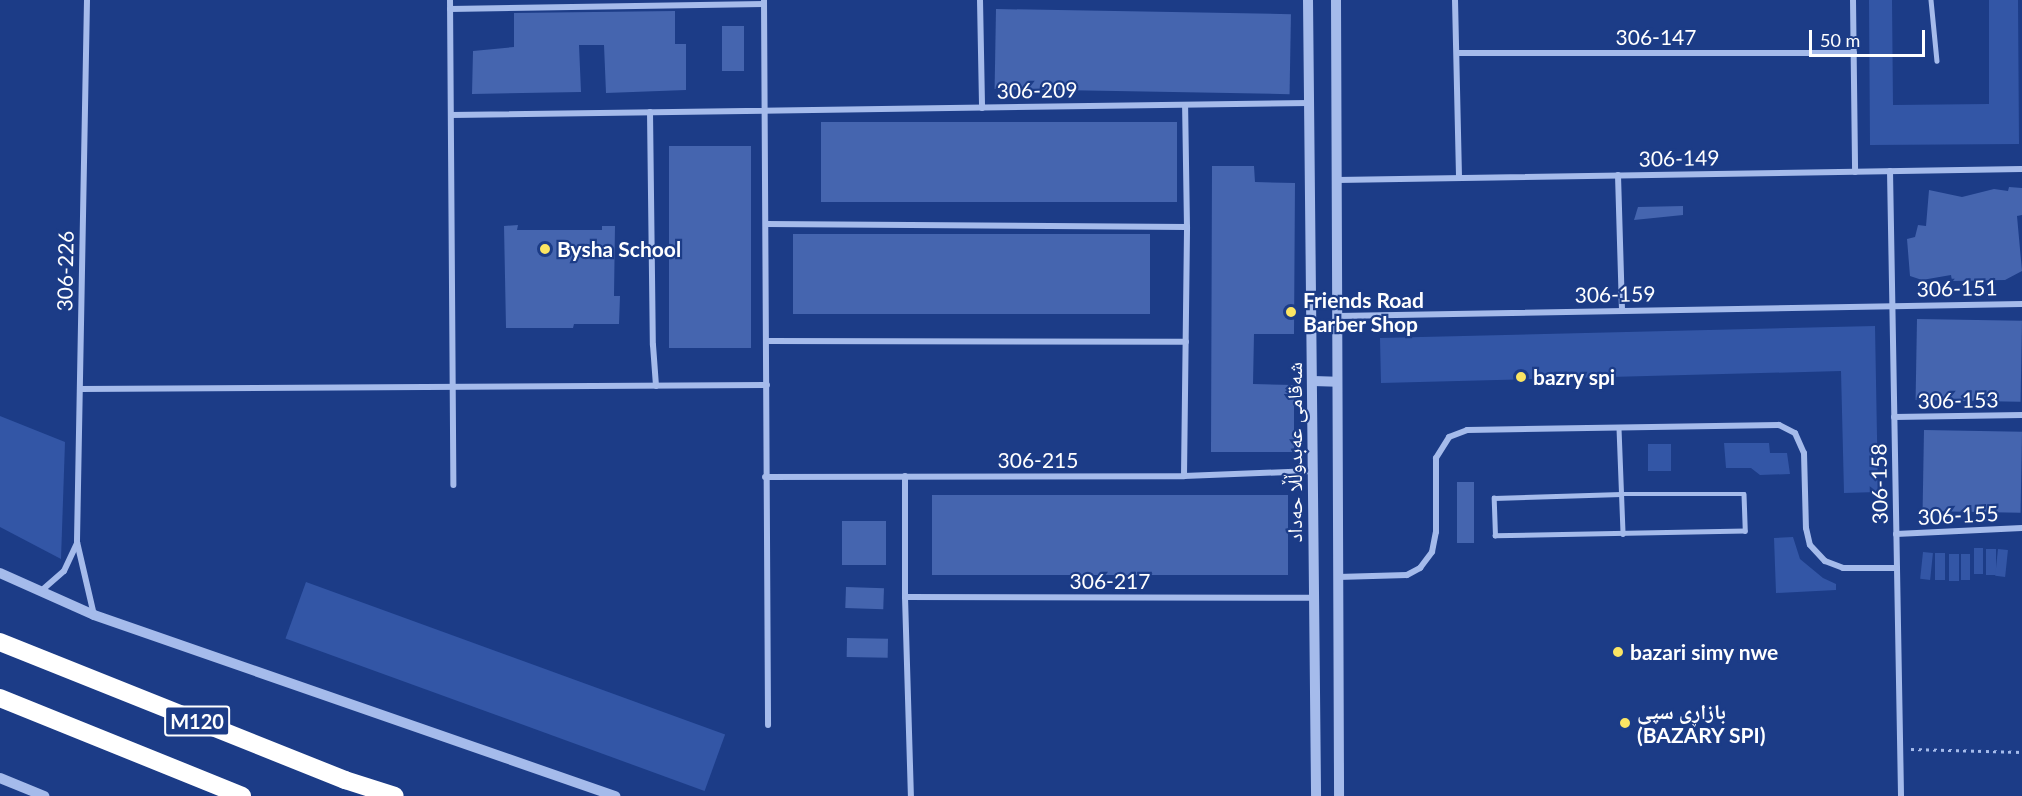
<!DOCTYPE html>
<meta charset="utf-8">
<style>
body{margin:0}
#map{position:relative;width:2022px;height:796px;overflow:hidden;background:#1c3c87;font-family:Lato,"Noto Naskh Arabic",sans-serif}
div>[style]{position:absolute}
.green>*{inset:0;background:#3356a6;transform-origin:0 0}
.building>*{inset:0;background:#4565af;transform-origin:0 0}
.path>*{height:3px;margin-top:-1.5px;transform-origin:0;background:repeating-linear-gradient(90deg,#a5bbeb 0 3px,transparent 0 7.5px)}
.service>*{height:4.5px;margin:-2.25px;padding:0 2.25px;transform-origin:2.25px;border-radius:2.25px;background:#a5bbeb}
.minor>*{height:6px;margin:-3px;padding:0 3px;transform-origin:3px;border-radius:3px;background:#a5bbeb}
.tertiary>*{height:10px;margin:-5px;padding:0 5px;transform-origin:5px;border-radius:5px;background:#a5bbeb}
.motorway>*{height:18px;margin:-9px;padding:0 9px;transform-origin:9px;border-radius:9px;background:#fff}
.dots>*{width:16px;height:16px;translate:-50% -50%;box-sizing:border-box;border:3px solid #1c3c87;border-radius:50%}
span{translate:-50% -50%;white-space:nowrap;text-align:center;line-height:1.15;-webkit-text-stroke:4.5px #1c3c87;paint-order:stroke}
.shield-label span{padding:2px 4px;background:#1c3c87;border:2px solid;border-radius:4px;-webkit-text-stroke-width:0}
.shield-label{font-size:20px;color:#fff;font-weight:700}
.street-label{font-size:21px;color:#fff}
.poi-label{font-size:21px;color:#fff;font-weight:700}
.left{translate:0 -50%;text-align:left}
.scale{position:absolute;left:1809px;top:30px;width:116px;height:27px;box-sizing:border-box;border:3px solid #fff;border-top:0;padding-left:8px;font-size:18px;line-height:21px;white-space:nowrap;color:#fff;-webkit-text-stroke:4px #1c3c87;paint-order:stroke}
</style>
<div id="map">
<div class="green">
<i style="clip-path:polygon(1869px 0,1892px 0,1893px 105px,1989px 104px,1989px 0,2018px 0,2019px 144px,1870px 145px)"></i>
<i style="clip-path:polygon(1875px 326px,1878px 492px,1844px 493px,1841px 371px,1381px 383px,1380px 338px)"></i>
<i style="clip-path:polygon(0 416px,65px 442px,61px 559px,0 527px)"></i>
<i style="clip-path:polygon(1724px 443px,1769px 443px,1770px 453px,1787px 453px,1790px 474px,1760px 475px,1751px 468px,1726px 468px)"></i>
<i style="left:1648px;top:444px;width:23px;height:27px"></i>
<i style="clip-path:polygon(1793px 537px,1800px 559px,1823px 578px,1836px 584px,1836px 590px,1776px 593px,1774px 538px)"></i>
<i style="left:1974px;top:548px;width:9px;height:26px"></i>
<i style="left:1986px;top:549px;width:10px;height:26px"></i>
<i style="left:1998px;top:549px;width:10px;height:27px;rotate:6deg"></i>
<i style="left:1923px;top:552px;width:10px;height:27px;rotate:6deg"></i>
<i style="left:1935px;top:553px;width:10px;height:27px"></i>
<i style="left:1949px;top:554px;width:10px;height:27px"></i>
<i style="left:1961px;top:554px;width:9px;height:26px"></i>
<i style="left:306px;top:582px;width:446px;height:60px;rotate:20deg"></i>
</div>
<div class="building">
<i style="left:996px;top:9px;width:295px;height:80px;rotate:1deg"></i>
<i style="clip-path:polygon(675px 11px,675px 44px,686px 44px,686px 90px,606px 93px,604px 45px,579px 45px,581px 92px,472px 94px,473px 51px,514px 47px,514px 13px)"></i>
<i style="left:722px;top:26px;width:22px;height:45px"></i>
<i style="left:821px;top:122px;width:356px;height:80px"></i>
<i style="left:669px;top:146px;width:82px;height:202px"></i>
<i style="clip-path:polygon(1212px 166px,1254px 166px,1255px 182px,1295px 183px,1294px 334px,1254px 334px,1253px 384px,1294px 385px,1294px 452px,1211px 452px)"></i>
<i style="clip-path:polygon(2009px 187px,2022px 188px,2022px 215px,2017px 216px,2022px 271px,2005px 280px,1952px 281px,1951px 275px,1922px 280px,1910px 276px,1907px 239px,1915px 237px,1918px 225px,1926px 226px,1929px 190px,1962px 197px,1994px 189px,2008px 191px)"></i>
<i style="clip-path:polygon(1683px 206px,1683px 215px,1634px 220px,1638px 207px)"></i>
<i style="clip-path:polygon(518px 225px,517px 230px,602px 230px,602px 226px,615px 226px,614px 296px,620px 296px,619px 324px,574px 324px,573px 328px,506px 328px,504px 226px)"></i>
<i style="left:793px;top:234px;width:357px;height:80px"></i>
<i style="left:1917px;top:319px;width:105px;height:81px;rotate:1deg"></i>
<i style="left:1924px;top:430px;width:98px;height:81px;rotate:1deg"></i>
<i style="left:1457px;top:482px;width:17px;height:61px"></i>
<i style="left:932px;top:495px;width:356px;height:80px"></i>
<i style="left:842px;top:521px;width:44px;height:44px"></i>
<i style="left:846px;top:587px;width:38px;height:21px;rotate:2deg"></i>
<i style="left:847px;top:638px;width:41px;height:19px;rotate:1deg"></i>
</div>
<div class="path">
<i style="left:1911px;top:749px;width:111px;rotate:1.5deg"></i>
</div>
<div class="service">
<i style="left:1931px;top:0;width:61px;rotate:84.4deg"></i>
<i style="left:1619px;top:428px;width:106px;rotate:87.8deg"></i>
<i style="left:1621px;top:494px;width:123px"></i>
<i style="left:1744px;top:494px;width:37px;rotate:88deg"></i>
<i style="left:1745px;top:531px;width:250px;rotate:178.9deg"></i>
<i style="left:1495px;top:536px;width:38px;rotate:-92deg"></i>
<i style="left:1494px;top:498px;width:127px;rotate:-1.8deg"></i>
</div>
<div class="minor">
<i style="left:87px;top:0;width:542px;rotate:91.06deg"></i>
<i style="left:77px;top:542px;width:75px;rotate:76.9deg"></i>
<i style="left:450px;top:0;width:485px;rotate:89.6deg"></i>
<i style="left:764px;top:0;width:725px;rotate:89.68deg"></i>
<i style="left:980px;top:0;width:108px;rotate:88.9deg"></i>
<i style="left:1455px;top:0;width:177px;rotate:88.7deg"></i>
<i style="left:1853px;top:0;width:172px;rotate:89.3deg"></i>
<i style="left:450px;top:9px;width:314px;rotate:-0.9deg"></i>
<i style="left:1457px;top:53px;width:397px"></i>
<i style="left:650px;top:112px;width:233px;rotate:89.3deg"></i>
<i style="left:653px;top:345px;width:41px;rotate:85.8deg"></i>
<i style="left:451px;top:115px;width:858px;rotate:-0.8deg"></i>
<i style="left:1890px;top:171px;width:625px;rotate:88.99deg"></i>
<i style="left:1618px;top:175px;width:135px;rotate:88.3deg"></i>
<i style="left:1337px;top:180px;width:685px;rotate:-0.92deg"></i>
<i style="left:766px;top:224px;width:421px;rotate:0.4deg"></i>
<i style="left:1338px;top:316px;width:684px;rotate:-1.01deg"></i>
<i style="left:766px;top:341px;width:420px;rotate:0.1deg"></i>
<i style="left:80px;top:389px;width:687px;rotate:-0.33deg"></i>
<i style="left:1894px;top:417px;width:128px;rotate:-0.9deg"></i>
<i style="left:905px;top:476px;width:121px;rotate:90deg"></i>
<i style="left:905px;top:597px;width:199px;rotate:88.3deg"></i>
<i style="left:1184px;top:476px;width:249px;rotate:-89.3deg"></i>
<i style="left:1187px;top:227px;width:122px;rotate:-90.9deg"></i>
<i style="left:765px;top:477px;width:419px;rotate:-0.1deg"></i>
<i style="left:1184px;top:476px;width:128px;rotate:-2.2deg"></i>
<i style="left:1896px;top:534px;width:126px;rotate:-2.7deg"></i>
<i style="left:1338px;top:577px;width:69px;rotate:-1.7deg"></i>
<i style="left:1407px;top:575px;width:15px;rotate:-28deg"></i>
<i style="left:1420px;top:568px;width:20px;rotate:-53deg"></i>
<i style="left:1432px;top:552px;width:20px;rotate:-79deg"></i>
<i style="left:1436px;top:532px;width:74px;rotate:-90deg"></i>
<i style="left:1436px;top:458px;width:25px;rotate:-58deg"></i>
<i style="left:1449px;top:437px;width:19px;rotate:-21deg"></i>
<i style="left:1467px;top:430px;width:312px;rotate:-0.9deg"></i>
<i style="left:1779px;top:425px;width:18px;rotate:27deg"></i>
<i style="left:1795px;top:433px;width:22px;rotate:66deg"></i>
<i style="left:1804px;top:453px;width:75px;rotate:88.5deg"></i>
<i style="left:1806px;top:528px;width:17px;rotate:77deg"></i>
<i style="left:1810px;top:545px;width:22px;rotate:47deg"></i>
<i style="left:1825px;top:561px;width:19px;rotate:21deg"></i>
<i style="left:1843px;top:568px;width:54px"></i>
<i style="left:41px;top:591px;width:30px;rotate:-41deg"></i>
<i style="left:64px;top:571px;width:31px;rotate:-65deg"></i>
<i style="left:905px;top:597px;width:410px;rotate:0.1deg"></i>
</div>
<div class="tertiary">
<i style="left:1308px;top:0;width:796px;rotate:89.42deg"></i>
<i style="left:1336px;top:0;width:796px;rotate:89.78deg"></i>
<i style="left:1313px;top:381px;width:24px;rotate:2deg"></i>
<i style="left:0;top:573px;width:103px;rotate:24.1deg"></i>
<i style="left:94px;top:615px;width:552px;rotate:19.16deg"></i>
<i style="left:0;top:778px;width:48px;rotate:22.2deg"></i>
</div>
<div class="motorway">
<i style="left:0;top:642px;width:372px;rotate:21.8deg"></i>
<i style="left:345px;top:780px;width:52px;rotate:17.7deg"></i>
<i style="left:0;top:698px;width:261px;rotate:22deg"></i>
</div>
<div class="dots">
<i style="left:545px;top:249px;background:#fbe563"></i>
<i style="left:1291px;top:312px;background:#fbe563"></i>
<i style="left:1521px;top:377px;background:#fbe563"></i>
<i style="left:1618px;top:652px;background:#fbe563"></i>
<i style="left:1625px;top:723px;background:#fbe563"></i>
</div>
<div class="shield-label">
<span style="left:197px;top:721px">M120</span>
</div>
<div class="street-label">
<span style="left:1656px;top:37px">306-147</span>
<span style="left:1037px;top:90px;rotate:-1deg">306-209</span>
<span style="left:1679px;top:158px;rotate:-1deg">306-149</span>
<span style="left:65px;top:271px;rotate:-89deg">306-226</span>
<span style="left:1957px;top:288px;rotate:-1deg">306-151</span>
<span style="left:1615px;top:294px;rotate:-1deg">306-159</span>
<span style="left:1958px;top:400px;rotate:-1deg">306-153</span>
<span style="left:1294px;top:452px;rotate:-90deg">شەقامی عەبدوڵڵا حەداد</span>
<span style="left:1038px;top:460px">306-215</span>
<span style="left:1879px;top:484px;rotate:-91deg">306-158</span>
<span style="left:1958px;top:515px;rotate:-3deg">306-155</span>
<span style="left:1110px;top:581px">306-217</span>
</div>
<div class="poi-label">
<span class="left" style="left:557px;top:249px">Bysha School</span>
<span class="left" style="left:1303px;top:312px">Friends Road<br>Barber Shop</span>
<span class="left" style="left:1533px;top:377px">bazry spi</span>
<span class="left" style="left:1630px;top:652px">bazari simy nwe</span>
<span class="left" style="left:1637px;top:723px">بازاڕی سپی<br>(BAZARY SPI)</span>
</div>
<div class="scale">50 m</div>
</div>
